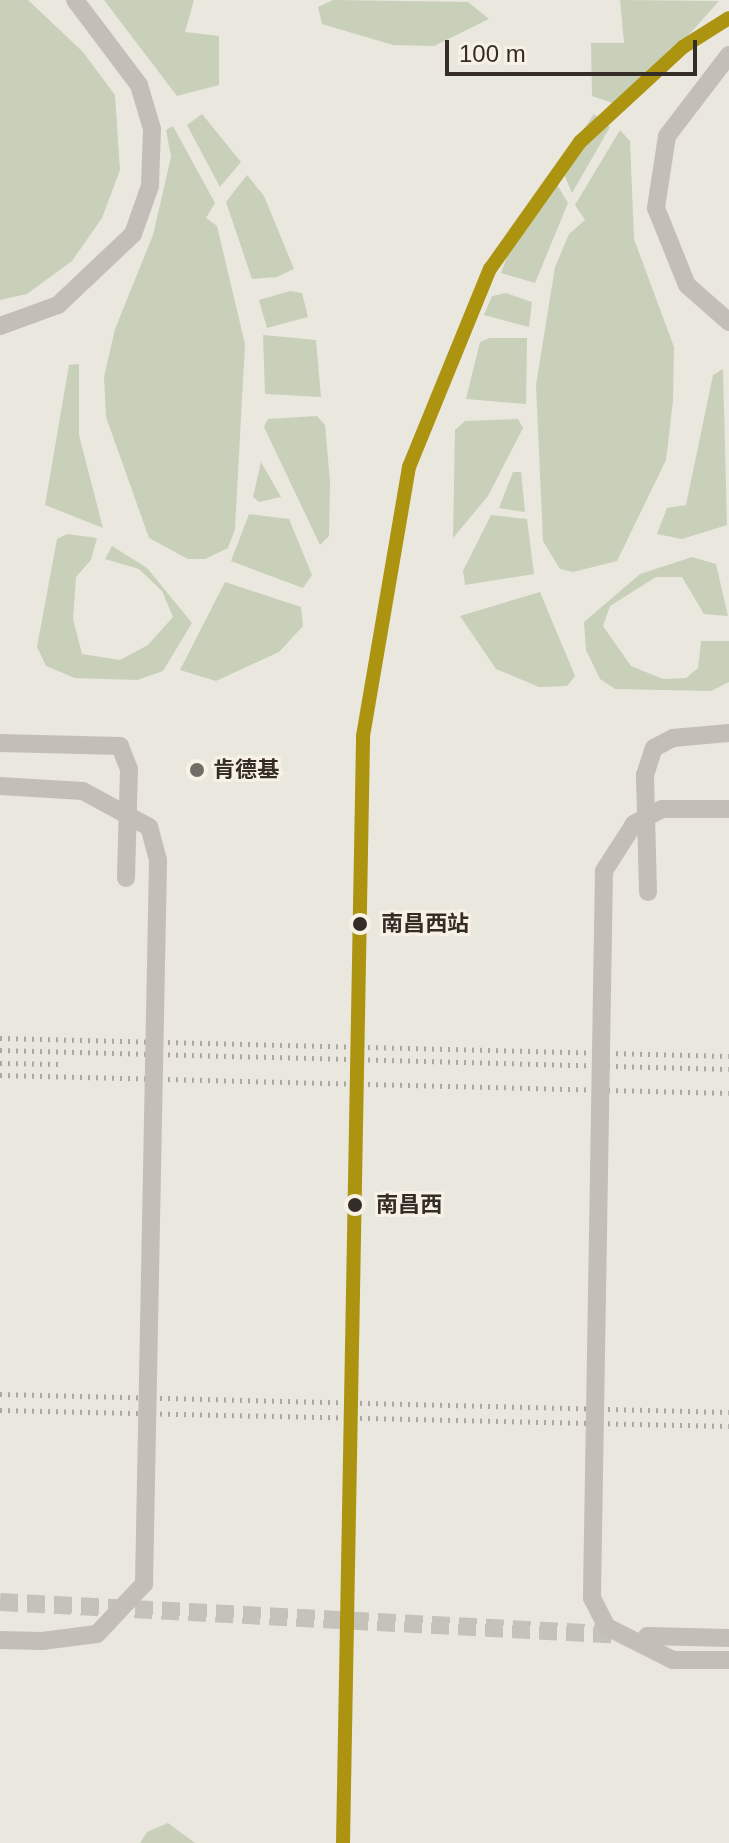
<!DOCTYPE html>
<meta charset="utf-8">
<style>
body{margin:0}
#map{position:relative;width:729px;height:1843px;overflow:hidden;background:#eae7df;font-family:Helvetica,"Noto Sans SC",sans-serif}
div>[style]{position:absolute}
.green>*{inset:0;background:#c8d0ba}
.minor-tunnel>*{height:18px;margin-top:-9px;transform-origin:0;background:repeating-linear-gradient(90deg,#c5c2ba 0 18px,transparent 0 27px)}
.minor>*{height:18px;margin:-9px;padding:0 9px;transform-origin:9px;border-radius:9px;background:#c3beb8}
.rail>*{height:5px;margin-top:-2.5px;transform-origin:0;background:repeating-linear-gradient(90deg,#aba7a2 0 2px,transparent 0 8px)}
.minor-bridge>*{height:18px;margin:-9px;padding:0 9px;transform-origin:9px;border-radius:9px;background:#c3beb8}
.metro-1>*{height:14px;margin:-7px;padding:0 7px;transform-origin:7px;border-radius:7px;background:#ad9410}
.dots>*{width:22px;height:22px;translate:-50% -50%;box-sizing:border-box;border:4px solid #f7f2e5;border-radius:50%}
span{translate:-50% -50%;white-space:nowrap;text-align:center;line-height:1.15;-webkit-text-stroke:6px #f7f2e5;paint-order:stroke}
.poi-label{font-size:22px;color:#332c27;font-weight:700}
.left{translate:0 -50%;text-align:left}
.stop-label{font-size:22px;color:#332c27;font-weight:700}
.scale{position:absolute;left:445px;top:40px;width:252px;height:36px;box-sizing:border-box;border:4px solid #332c27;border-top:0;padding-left:10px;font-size:24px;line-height:28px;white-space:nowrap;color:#332c27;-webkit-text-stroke:6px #f7f2e5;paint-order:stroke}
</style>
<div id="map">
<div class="green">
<i style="clip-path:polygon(0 0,28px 0,83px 52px,115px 95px,120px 170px,102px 218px,72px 261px,27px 294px,0 300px)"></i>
<i style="clip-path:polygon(104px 0,194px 0,185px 32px,219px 36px,219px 85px,177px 96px)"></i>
<i style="clip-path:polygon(333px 0,468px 2px,489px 19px,434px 46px,393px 45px,322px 24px,318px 7px)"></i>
<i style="clip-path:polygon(620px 0,719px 1px,624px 107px,592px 96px,591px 43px,624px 43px)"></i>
<i style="clip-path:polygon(202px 114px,241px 162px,220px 187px,187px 125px)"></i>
<i style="clip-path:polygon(594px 114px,610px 127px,572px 193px,560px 165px)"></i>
<i style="clip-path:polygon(173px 126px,215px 203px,206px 218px,217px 226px,245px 344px,235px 529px,228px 548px,205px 559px,188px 559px,149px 538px,106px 417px,104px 377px,115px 329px,153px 235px,171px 157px,166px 130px)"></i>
<i style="clip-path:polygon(620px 130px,630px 141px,634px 239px,674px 347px,673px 401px,666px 460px,617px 561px,573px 572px,560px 569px,543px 541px,536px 385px,555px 267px,569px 234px,585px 220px,575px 205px)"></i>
<i style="clip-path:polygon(247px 175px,264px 196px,294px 269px,277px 277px,252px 279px,226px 202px)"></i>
<i style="clip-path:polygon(553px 178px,568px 203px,535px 283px,501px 273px,521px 218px)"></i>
<i style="clip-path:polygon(290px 291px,302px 293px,308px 317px,267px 328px,259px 300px)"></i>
<i style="clip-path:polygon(506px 293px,532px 302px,529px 327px,484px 315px,492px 296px)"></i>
<i style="clip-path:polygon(263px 335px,316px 340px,321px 397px,265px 394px)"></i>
<i style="clip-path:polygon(490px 338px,527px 338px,526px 404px,466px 399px,480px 342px)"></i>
<i style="clip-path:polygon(79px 364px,79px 435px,103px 528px,45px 505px,69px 365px)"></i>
<i style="clip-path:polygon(723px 369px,727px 525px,682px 539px,657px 534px,667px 508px,686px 505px,713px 375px)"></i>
<i style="clip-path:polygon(317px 416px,325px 425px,330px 482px,329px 536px,320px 545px,264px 427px,268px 419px)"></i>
<i style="clip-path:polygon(518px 419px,523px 428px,488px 496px,453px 538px,455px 430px,465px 421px)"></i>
<i style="clip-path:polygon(261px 462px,281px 497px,259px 502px,253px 497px)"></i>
<i style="clip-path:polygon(513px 472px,521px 472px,525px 512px,499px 508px)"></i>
<i style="clip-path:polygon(249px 514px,289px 519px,312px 575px,303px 588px,231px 561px)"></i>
<i style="clip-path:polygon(491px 515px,527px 519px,534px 574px,465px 585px,463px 571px)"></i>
<i style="clip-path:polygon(67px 534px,97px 538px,91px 560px,76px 577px,73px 619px,82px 654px,120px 660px,148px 645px,173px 617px,162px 591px,139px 569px,105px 559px,112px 546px,147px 568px,192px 623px,163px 671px,137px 680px,75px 678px,46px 666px,37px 647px,57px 539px)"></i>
<i style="clip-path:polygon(692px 557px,716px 564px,728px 616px,704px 614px,682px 577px,656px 577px,610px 606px,603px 626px,631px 666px,663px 679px,686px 678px,698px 668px,701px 641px,729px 641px,729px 682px,711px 691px,615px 689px,600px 679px,586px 650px,584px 622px,640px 574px)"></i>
<i style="clip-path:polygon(225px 582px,301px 607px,303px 626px,279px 652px,216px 681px,180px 670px)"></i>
<i style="clip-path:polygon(540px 592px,575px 676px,567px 686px,539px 687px,496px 669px,460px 616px)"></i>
<i style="clip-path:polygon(168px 1823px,195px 1843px,140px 1843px,147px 1832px)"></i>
</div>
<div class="minor-tunnel">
<i style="left:0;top:1602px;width:625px;rotate:3.03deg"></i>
</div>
<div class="minor">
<i style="left:729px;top:55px;width:102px;rotate:127.4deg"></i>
<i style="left:667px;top:136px;width:73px;rotate:98.7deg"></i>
<i style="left:656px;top:208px;width:83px;rotate:68.1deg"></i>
<i style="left:687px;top:285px;width:56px;rotate:41.4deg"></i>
<i style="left:0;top:326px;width:62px;rotate:-19.9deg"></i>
<i style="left:58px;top:305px;width:103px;rotate:-43.4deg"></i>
<i style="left:133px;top:234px;width:51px;rotate:-70.5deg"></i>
<i style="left:150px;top:186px;width:57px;rotate:-88deg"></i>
<i style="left:152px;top:129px;width:46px;rotate:-106.5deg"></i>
<i style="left:139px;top:85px;width:106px;rotate:-127deg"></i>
<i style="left:0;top:743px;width:120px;rotate:1.4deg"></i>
<i style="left:120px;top:746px;width:25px;rotate:69deg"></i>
<i style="left:129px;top:769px;width:109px;rotate:91.6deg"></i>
<i style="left:0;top:786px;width:83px;rotate:3.4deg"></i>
<i style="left:662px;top:809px;width:67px"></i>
<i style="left:648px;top:892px;width:117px;rotate:-91.5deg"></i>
<i style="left:645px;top:775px;width:28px;rotate:-72deg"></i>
<i style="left:654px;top:748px;width:21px;rotate:-28deg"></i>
<i style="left:673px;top:738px;width:56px;rotate:-5.1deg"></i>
<i style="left:647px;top:1636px;width:82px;rotate:1.4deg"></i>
<i style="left:0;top:1640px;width:42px;rotate:1.4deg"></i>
<i style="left:673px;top:1660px;width:56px"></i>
</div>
<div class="rail">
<i style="left:0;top:1038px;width:729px;rotate:1.41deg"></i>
<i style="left:0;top:1050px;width:729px;rotate:1.49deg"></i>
<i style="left:0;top:1063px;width:61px;rotate:0.9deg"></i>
<i style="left:0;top:1075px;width:729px;rotate:1.41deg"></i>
<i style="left:0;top:1394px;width:729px;rotate:1.41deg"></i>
<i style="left:0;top:1410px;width:729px;rotate:1.26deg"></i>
</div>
<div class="minor-bridge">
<i style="left:662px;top:809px;width:32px;rotate:152deg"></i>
<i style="left:634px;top:824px;width:56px;rotate:122.6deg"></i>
<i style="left:604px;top:871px;width:727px;rotate:90.95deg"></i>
<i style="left:592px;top:1598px;width:33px;rotate:63deg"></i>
<i style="left:607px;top:1627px;width:74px;rotate:26.6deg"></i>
<i style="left:42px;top:1641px;width:55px;rotate:-7.3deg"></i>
<i style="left:97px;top:1634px;width:69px;rotate:-46.8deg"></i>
<i style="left:144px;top:1584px;width:724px;rotate:-88.89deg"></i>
<i style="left:158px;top:860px;width:34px;rotate:-105deg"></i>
<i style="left:149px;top:827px;width:75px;rotate:-151.4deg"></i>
</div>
<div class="metro-1">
<i style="left:343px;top:1843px;width:1107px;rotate:-88.96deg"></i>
<i style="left:363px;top:736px;width:273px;rotate:-80.3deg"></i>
<i style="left:409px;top:467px;width:214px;rotate:-67.8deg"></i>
<i style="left:490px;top:269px;width:156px;rotate:-54.7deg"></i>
<i style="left:580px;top:142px;width:140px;rotate:-42.7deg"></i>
<i style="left:683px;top:47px;width:54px;rotate:-32.2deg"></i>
</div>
<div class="dots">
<i style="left:197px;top:770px;background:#736d67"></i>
<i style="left:360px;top:924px;background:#332c27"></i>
<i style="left:355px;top:1205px;background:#332c27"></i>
</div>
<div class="poi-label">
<span class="left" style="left:213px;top:770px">肯德基</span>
</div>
<div class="stop-label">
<span class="left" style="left:381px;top:924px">南昌西站</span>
<span class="left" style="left:376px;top:1205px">南昌西</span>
</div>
<div class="scale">100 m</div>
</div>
